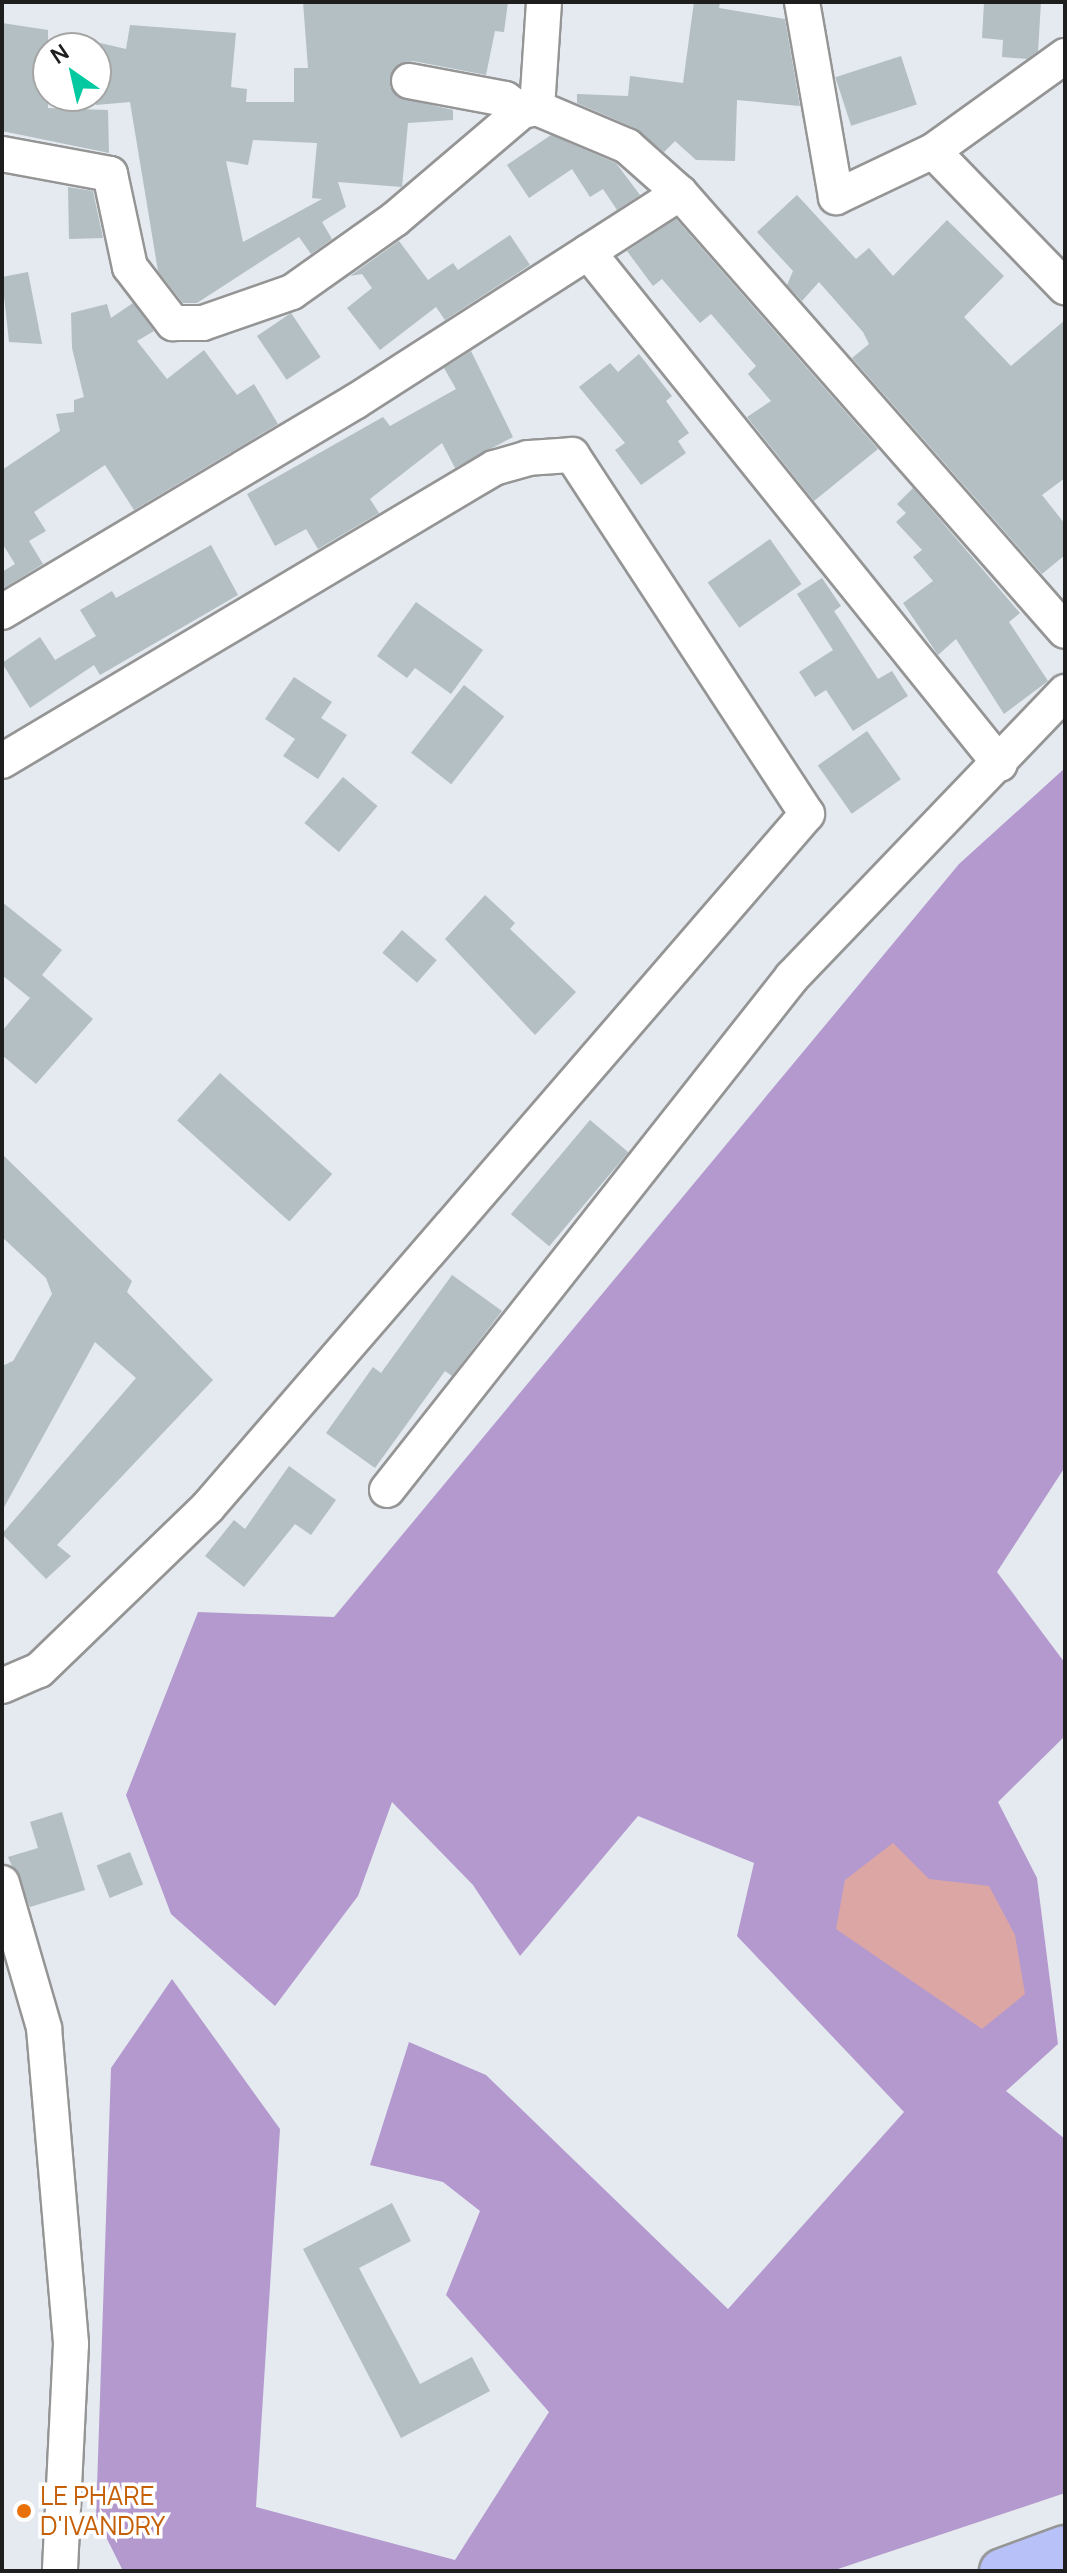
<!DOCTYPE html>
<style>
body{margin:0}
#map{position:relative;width:1067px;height:2573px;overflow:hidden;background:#e4eaef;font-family:Manrope,sans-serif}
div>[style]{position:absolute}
.forest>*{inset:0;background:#b499ce}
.water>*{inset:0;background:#dca6a5}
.building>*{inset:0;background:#b3bfc3;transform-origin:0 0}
.roads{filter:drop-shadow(2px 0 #959595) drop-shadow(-2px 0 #959595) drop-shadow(0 2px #959595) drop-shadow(0 -2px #959595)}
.street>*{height:34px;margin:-17px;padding:0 17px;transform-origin:17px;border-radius:17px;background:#fff}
.secondary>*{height:44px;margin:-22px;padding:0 22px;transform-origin:22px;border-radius:22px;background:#b8c2f8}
.dots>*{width:22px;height:22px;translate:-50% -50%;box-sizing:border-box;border:4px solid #fff;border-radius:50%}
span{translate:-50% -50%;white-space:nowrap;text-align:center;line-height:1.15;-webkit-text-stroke:7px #fff;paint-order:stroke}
.food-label{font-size:26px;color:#c56008}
.left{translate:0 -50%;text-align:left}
.frame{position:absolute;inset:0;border:4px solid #1e1e1e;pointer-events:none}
.north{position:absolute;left:32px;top:32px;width:80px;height:80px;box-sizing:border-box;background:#fff;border:2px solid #a5a5a5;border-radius:50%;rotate:326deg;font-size:22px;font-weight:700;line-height:32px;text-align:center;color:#1e1e1e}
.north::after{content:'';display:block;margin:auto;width:28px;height:36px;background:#03c9a1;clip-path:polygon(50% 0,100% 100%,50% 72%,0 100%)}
</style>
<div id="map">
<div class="forest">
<i style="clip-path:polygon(1065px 768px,1065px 1467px,997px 1572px,1065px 1663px,1065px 1736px,998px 1802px,1037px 1878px,1058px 2044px,1006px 2091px,1065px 2139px,1065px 2493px,832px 2571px,123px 2571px,96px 2517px,111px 2068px,172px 1979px,280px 2129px,256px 2507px,455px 2560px,549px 2412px,446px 2295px,480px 2211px,443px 2182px,370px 2165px,409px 2042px,486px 2075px,728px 2309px,904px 2112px,737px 1936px,754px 1863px,638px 1816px,520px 1956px,473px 1885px,392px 1802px,358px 1896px,275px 2006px,171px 1914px,126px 1795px,198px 1612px,334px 1617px,959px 864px)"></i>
</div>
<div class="water">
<i style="clip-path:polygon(893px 1843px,929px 1879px,989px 1886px,1015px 1935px,1025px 1994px,982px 2029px,836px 1929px,845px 1880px)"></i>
</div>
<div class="building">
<i style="clip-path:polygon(evenodd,303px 2px,508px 2px,504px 32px,495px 31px,486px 75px,413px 61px,393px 69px,390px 87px,397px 97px,453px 110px,453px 120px,408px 123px,402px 187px,338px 182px,346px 207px,322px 222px,332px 239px,311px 254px,299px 237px,197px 303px,183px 303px,158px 271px,130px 102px,96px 105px,96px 42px,126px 49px,130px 25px,236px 33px,231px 87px,247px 89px,246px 102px,294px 102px,294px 68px,308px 68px,303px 2px,253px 140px,317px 143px,312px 198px,322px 199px,243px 242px,226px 161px,248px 165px,253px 140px)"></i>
<i style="clip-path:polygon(694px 2px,720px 2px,719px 8px,785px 19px,800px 106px,737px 100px,735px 161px,696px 160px,675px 141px,664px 152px,635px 128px,577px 103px,577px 94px,628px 96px,630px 76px,683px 83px)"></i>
<i style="clip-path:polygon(984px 2px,1041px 2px,1038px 51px,1027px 59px,1002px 57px,1003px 40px,982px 38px)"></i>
<i style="clip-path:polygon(2px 23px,48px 30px,48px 108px,108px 110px,109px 153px,2px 131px)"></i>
<i style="left:901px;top:56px;width:51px;height:69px;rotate:72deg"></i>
<i style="clip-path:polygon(551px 135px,616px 163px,640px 195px,617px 210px,603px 189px,590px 197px,572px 169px,529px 198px,507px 165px)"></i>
<i style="clip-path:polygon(68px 187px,93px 191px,103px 238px,69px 239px)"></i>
<i style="clip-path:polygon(797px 195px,856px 259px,869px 248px,893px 276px,947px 220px,1004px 276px,964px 317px,1011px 366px,1065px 320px,1065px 478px,1042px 495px,1065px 524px,1065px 555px,1042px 574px,852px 358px,869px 344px,863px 332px,819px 282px,802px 301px,787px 285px,793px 271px,757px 232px)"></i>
<i style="clip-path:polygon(676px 219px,878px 449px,814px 501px,747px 417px,771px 401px,748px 374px,756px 366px,711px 314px,700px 323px,662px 279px,653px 286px,627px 251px)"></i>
<i style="clip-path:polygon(510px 235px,530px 265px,445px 320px,436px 307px,380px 350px,347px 308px,372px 288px,362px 274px,350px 276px,399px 241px,428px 280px,453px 263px,458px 270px)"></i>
<i style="clip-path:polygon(28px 272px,42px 344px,9px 342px,2px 277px)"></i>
<i style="clip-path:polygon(133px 303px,154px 331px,137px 341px,167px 379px,204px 350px,237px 395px,254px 384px,278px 424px,134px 510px,105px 465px,34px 512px,46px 531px,29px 541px,43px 564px,2px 589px,2px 572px,15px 564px,2px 543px,2px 470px,60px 431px,56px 414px,74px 412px,74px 400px,84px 397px,72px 348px,71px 313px,107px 304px,111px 318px)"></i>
<i style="left:291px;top:313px;width:53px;height:41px;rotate:56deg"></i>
<i style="clip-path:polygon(471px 351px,513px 437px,455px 468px,442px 443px,370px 499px,379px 513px,318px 549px,306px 529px,275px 546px,247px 494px,383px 417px,390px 426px,456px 389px,444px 368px)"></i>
<i style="clip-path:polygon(639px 354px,672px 396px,666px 401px,689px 433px,678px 441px,686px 453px,641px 485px,615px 450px,625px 443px,579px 387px,610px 363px,618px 372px)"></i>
<i style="clip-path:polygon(913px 488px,1020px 613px,1009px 622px,1048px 681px,1004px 714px,956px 639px,938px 655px,903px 603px,933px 581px,913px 557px,922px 550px,896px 522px,906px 513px,897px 504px)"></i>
<i style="left:770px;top:539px;width:55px;height:76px;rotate:55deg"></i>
<i style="clip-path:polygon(211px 545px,238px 595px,100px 675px,94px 665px,30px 708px,2px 663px,40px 637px,55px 660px,96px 636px,80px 610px,112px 591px,116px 598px)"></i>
<i style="clip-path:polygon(822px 578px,841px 606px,834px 611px,878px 679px,892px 671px,908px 696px,853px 731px,826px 690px,815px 697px,799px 672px,833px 650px,797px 594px)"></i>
<i style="clip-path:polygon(416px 602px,483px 650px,451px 694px,415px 668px,407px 678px,377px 656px)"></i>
<i style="clip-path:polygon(294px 677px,332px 702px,321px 718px,347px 735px,318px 779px,283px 756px,295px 739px,265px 719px)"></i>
<i style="left:464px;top:685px;width:51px;height:86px;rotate:38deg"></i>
<i style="left:867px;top:731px;width:59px;height:60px;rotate:55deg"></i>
<i style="left:343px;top:777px;width:45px;height:60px;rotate:40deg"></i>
<i style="clip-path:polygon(485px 895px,515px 923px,510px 929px,576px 992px,535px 1035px,445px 939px)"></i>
<i style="clip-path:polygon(2px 902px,62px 950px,42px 975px,93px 1019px,36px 1084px,2px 1055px,2px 1031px,30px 998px,2px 975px)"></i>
<i style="left:402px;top:930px;width:46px;height:30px;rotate:41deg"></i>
<i style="left:220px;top:1073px;width:151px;height:64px;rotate:42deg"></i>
<i style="left:590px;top:1120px;width:50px;height:123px;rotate:40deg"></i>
<i style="clip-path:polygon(2px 1154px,132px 1281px,127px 1292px,213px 1380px,57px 1545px,71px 1556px,46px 1579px,2px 1534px,136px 1378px,95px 1342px,2px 1511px,2px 1366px,13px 1361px,52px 1294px,46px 1278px,2px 1237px)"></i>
<i style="clip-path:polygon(452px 1275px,502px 1311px,452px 1376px,445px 1371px,375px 1468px,326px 1433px,373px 1367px,381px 1373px)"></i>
<i style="clip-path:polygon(289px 1466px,336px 1500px,311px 1535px,295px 1524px,244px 1587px,205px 1556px,234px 1520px,245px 1529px)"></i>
<i style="clip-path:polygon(62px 1812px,85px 1890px,30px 1907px,8px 1857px,38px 1848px,30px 1822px)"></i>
<i style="left:130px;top:1852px;width:35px;height:36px;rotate:68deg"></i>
<i style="clip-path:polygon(392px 2203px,411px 2241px,359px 2268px,420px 2384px,472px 2357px,490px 2391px,401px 2438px,303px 2249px)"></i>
</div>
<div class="roads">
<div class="street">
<i style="left:802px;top:2px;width:198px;rotate:80.1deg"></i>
<i style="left:836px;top:197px;width:107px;rotate:-25.4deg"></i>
<i style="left:933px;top:151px;width:163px;rotate:-35.7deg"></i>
<i style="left:409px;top:81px;width:98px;rotate:10.6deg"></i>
<i style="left:505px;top:99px;width:21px;rotate:35deg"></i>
<i style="left:537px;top:108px;width:106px;rotate:-86.2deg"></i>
<i style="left:933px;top:151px;width:190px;rotate:45.9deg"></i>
<i style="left:2px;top:154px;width:110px;rotate:10.5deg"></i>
<i style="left:110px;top:174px;width:95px;rotate:77.9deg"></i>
<i style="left:130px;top:267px;width:71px;rotate:52.5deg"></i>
<i style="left:173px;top:323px;width:30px"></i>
<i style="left:203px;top:323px;width:94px;rotate:-19.2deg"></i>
<i style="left:292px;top:292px;width:126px;rotate:-35.3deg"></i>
<i style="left:395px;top:219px;width:167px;rotate:-40.4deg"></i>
<i style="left:522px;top:111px;width:15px;rotate:-11deg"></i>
<i style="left:537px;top:108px;width:98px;rotate:22.9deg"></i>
<i style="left:627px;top:146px;width:71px;rotate:41.6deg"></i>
<i style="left:680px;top:193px;width:583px;rotate:48.68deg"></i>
<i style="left:588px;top:252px;width:657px;rotate:51.18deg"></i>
<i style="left:2px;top:612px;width:412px;rotate:-30.8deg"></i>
<i style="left:356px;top:401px;width:385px;rotate:-32.7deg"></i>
<i style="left:2px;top:761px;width:573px;rotate:-30.78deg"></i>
<i style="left:494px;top:468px;width:35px;rotate:-16deg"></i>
<i style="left:528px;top:458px;width:44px;rotate:-3.9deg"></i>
<i style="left:572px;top:455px;width:429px;rotate:56.8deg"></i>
<i style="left:807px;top:814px;width:916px;rotate:130.84deg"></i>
<i style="left:208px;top:1507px;width:235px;rotate:136deg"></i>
<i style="left:39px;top:1670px;width:40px;rotate:156.6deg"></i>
<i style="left:387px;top:1490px;width:654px;rotate:-51.71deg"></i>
<i style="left:792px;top:977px;width:395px;rotate:-46.2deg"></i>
<i style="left:2px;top:1883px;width:151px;rotate:73.8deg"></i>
<i style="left:44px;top:2028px;width:317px;rotate:85.1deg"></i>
<i style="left:71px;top:2344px;width:227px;rotate:92.8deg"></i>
</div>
<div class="secondary">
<i style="left:1002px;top:2571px;width:67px;rotate:-20.1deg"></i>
</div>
</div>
<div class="dots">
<i style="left:24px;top:2511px;background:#e8710a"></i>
</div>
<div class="food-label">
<span class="left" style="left:40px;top:2511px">LE PHARE<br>D'IVANDRY</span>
</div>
<div class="frame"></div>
<div class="north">N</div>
</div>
